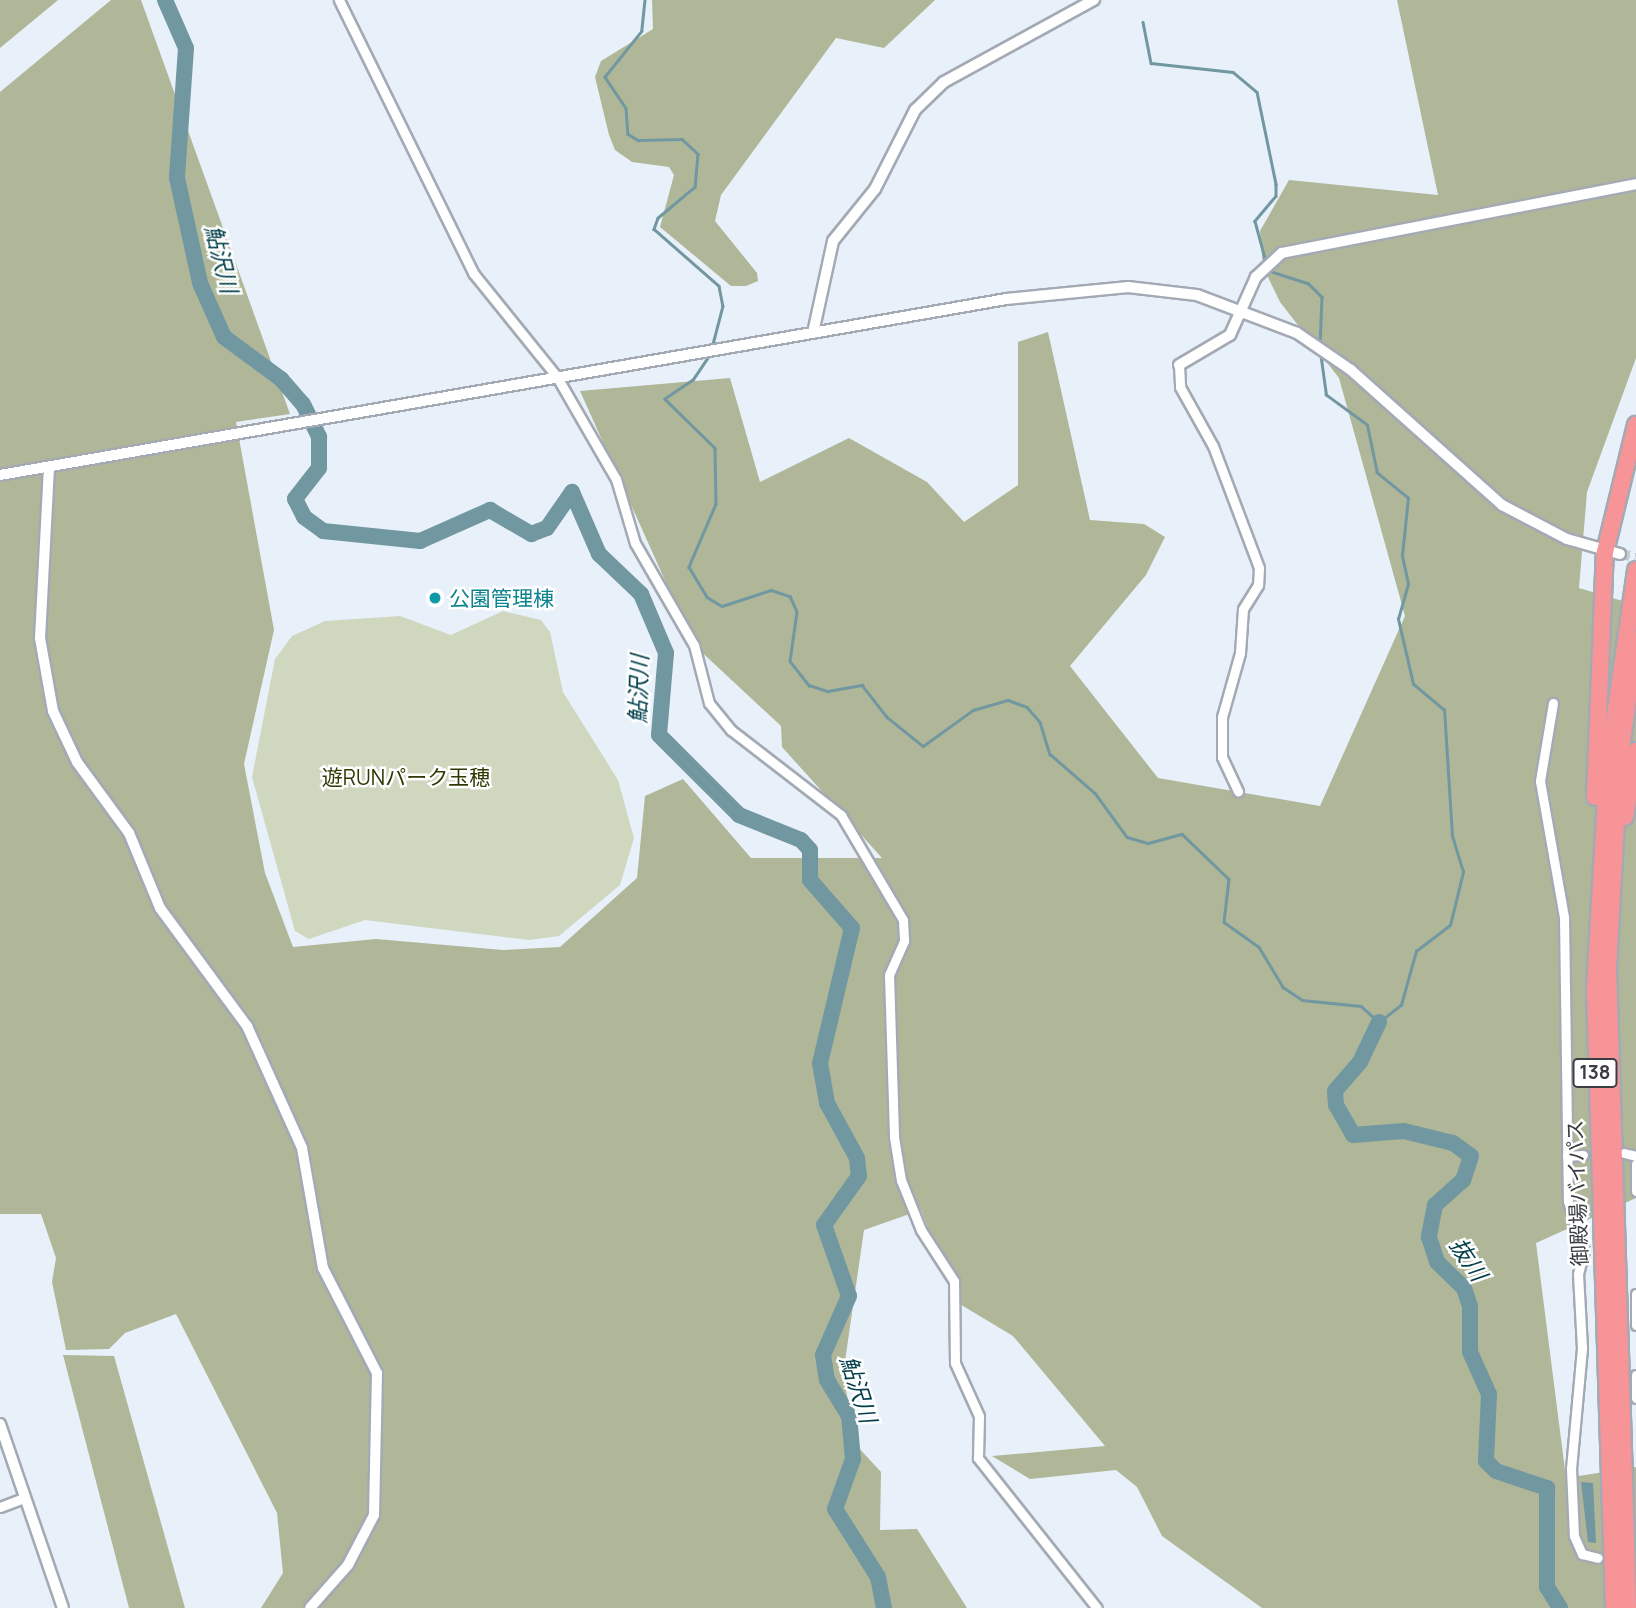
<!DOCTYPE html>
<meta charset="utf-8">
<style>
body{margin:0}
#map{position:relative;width:1636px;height:1608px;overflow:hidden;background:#e8f0fa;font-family:Manrope,"Noto Sans JP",sans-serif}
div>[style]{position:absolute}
.green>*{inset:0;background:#d0d7bf}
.forest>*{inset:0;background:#afb798}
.water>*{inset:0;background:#7197a1}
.stream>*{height:2.5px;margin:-1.25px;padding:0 1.25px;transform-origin:1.25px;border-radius:1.25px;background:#7197a1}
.river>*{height:16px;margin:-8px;padding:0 8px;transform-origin:8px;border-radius:8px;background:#7197a1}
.tertiary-tunnel>*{height:10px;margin-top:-5px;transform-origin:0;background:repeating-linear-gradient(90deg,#c5ccd5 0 10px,transparent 0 15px)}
.roads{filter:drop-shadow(2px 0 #a3aab4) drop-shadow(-2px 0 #a3aab4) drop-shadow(0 2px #a3aab4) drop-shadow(0 -2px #a3aab4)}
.minor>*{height:9px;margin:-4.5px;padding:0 4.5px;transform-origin:4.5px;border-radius:4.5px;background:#fff}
.tertiary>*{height:10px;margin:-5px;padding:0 5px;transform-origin:5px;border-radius:5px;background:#fff}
.motorway>*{height:16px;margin:-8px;padding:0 8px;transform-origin:8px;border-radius:8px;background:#f69497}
.dots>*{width:19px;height:19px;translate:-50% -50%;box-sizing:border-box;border:4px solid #fff;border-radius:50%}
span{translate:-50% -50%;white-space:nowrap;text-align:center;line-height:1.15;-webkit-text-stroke:5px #fff;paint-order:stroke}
.shield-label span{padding:2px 5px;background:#fff;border:2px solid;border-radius:5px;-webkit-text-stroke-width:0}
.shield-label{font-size:19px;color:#3a3d41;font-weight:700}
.culture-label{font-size:21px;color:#0d838f}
.left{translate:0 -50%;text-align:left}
.park-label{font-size:21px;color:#303903}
.street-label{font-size:21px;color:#3a3d41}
.water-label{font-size:23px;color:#04414d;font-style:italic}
</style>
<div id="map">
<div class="green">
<i style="clip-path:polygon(503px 611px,541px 620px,550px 632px,563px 692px,618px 780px,634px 838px,620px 885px,559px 936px,529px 940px,365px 920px,309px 939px,295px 931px,252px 777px,275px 659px,292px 636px,325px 621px,400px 616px,451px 635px)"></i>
</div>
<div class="forest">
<i style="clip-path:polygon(0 0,58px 0,0 48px)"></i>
<i style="clip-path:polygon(111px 0,141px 0,290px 414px,236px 422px,274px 630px,244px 764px,265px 873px,293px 947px,376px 939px,503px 950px,560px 947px,637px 878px,645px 796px,683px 779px,751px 858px,882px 858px,782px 747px,781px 726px,694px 645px,580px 391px,730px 378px,760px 482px,849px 438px,927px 482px,964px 522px,1018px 485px,1018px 342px,1048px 332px,1090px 520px,1144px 524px,1165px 537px,1146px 575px,1070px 666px,1158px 778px,1320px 806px,1405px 616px,1339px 378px,1280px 302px,1263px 267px,1260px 231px,1289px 180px,1438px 195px,1397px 0,1636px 0,1636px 358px,1587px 492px,1579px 588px,1636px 605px,1636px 1198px,1536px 1243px,1566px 1478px,1636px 1467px,1636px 1608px,1262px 1608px,1162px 1536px,1137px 1487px,1116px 1470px,1030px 1479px,992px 1456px,1105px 1446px,1013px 1336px,958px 1303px,921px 1210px,864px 1230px,843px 1375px,857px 1446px,881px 1472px,880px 1530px,917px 1529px,967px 1608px,261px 1608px,283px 1573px,277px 1513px,176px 1314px,125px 1333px,109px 1349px,66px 1350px,52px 1282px,56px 1258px,41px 1214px,0 1214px,0 92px)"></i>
<i style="clip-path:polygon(652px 0,935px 0,884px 48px,836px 38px,721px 195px,715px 221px,757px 273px,758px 281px,746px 286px,731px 286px,660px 227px,674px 175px,669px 167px,632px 162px,615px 150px,609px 135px,595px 77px,601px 61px,653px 29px)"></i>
<i style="clip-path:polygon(63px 1355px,114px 1356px,185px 1608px,129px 1608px)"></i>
</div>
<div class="water">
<i style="clip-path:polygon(1581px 1482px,1593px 1483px,1596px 1543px,1588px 1542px)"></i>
</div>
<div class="stream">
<i style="left:645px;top:0;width:31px;rotate:96deg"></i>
<i style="left:642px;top:31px;width:59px;rotate:128.8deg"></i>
<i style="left:605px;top:77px;width:37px;rotate:56deg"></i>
<i style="left:626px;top:108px;width:26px;rotate:86deg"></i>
<i style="left:628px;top:134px;width:12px;rotate:31deg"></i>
<i style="left:638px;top:140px;width:44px;rotate:-1.3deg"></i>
<i style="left:682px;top:139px;width:22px;rotate:43deg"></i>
<i style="left:698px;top:154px;width:33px;rotate:95deg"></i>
<i style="left:695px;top:187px;width:48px;rotate:140deg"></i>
<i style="left:658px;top:218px;width:12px;rotate:110deg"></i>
<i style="left:654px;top:229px;width:86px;rotate:41.2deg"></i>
<i style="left:719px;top:286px;width:20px;rotate:79deg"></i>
<i style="left:723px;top:306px;width:43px;rotate:104.7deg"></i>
<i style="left:1143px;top:22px;width:42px;rotate:79deg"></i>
<i style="left:1151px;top:63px;width:82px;rotate:6.3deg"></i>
<i style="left:1233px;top:72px;width:31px;rotate:40deg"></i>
<i style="left:1257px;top:92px;width:94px;rotate:78.3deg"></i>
<i style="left:1276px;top:184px;width:12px;rotate:90deg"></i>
<i style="left:1276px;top:196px;width:33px;rotate:130deg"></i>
<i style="left:1255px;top:221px;width:42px;rotate:75deg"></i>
<i style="left:1270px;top:271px;width:40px;rotate:18deg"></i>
<i style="left:1308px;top:283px;width:20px;rotate:45deg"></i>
<i style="left:1322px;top:297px;width:49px;rotate:92.3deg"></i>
<i style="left:710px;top:355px;width:30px;rotate:124deg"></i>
<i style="left:693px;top:380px;width:34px;rotate:146deg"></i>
<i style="left:665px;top:399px;width:70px;rotate:44.4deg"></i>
<i style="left:715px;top:448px;width:56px;rotate:89deg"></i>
<i style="left:716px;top:504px;width:69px;rotate:113.2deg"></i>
<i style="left:689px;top:567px;width:35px;rotate:59deg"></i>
<i style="left:707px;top:597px;width:17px;rotate:31deg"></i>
<i style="left:722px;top:606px;width:52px;rotate:-18.1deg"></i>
<i style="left:771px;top:590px;width:20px;rotate:18deg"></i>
<i style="left:790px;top:596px;width:17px;rotate:66deg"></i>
<i style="left:797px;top:612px;width:49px;rotate:98.1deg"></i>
<i style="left:790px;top:661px;width:31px;rotate:52deg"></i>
<i style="left:809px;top:685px;width:20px;rotate:18deg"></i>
<i style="left:828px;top:691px;width:35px;rotate:-10deg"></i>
<i style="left:862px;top:685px;width:41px;rotate:52deg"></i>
<i style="left:887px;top:717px;width:46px;rotate:38.9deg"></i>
<i style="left:923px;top:746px;width:62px;rotate:-35.8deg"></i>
<i style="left:973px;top:710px;width:36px;rotate:-16deg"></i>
<i style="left:1008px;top:700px;width:20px;rotate:20deg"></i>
<i style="left:1027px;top:707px;width:20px;rotate:49deg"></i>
<i style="left:1040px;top:722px;width:34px;rotate:73deg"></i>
<i style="left:1050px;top:754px;width:60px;rotate:40.9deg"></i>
<i style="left:1095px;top:793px;width:54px;rotate:54deg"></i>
<i style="left:1127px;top:837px;width:22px;rotate:16deg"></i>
<i style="left:1148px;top:843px;width:35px;rotate:-15deg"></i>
<i style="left:1182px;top:834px;width:65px;rotate:43.8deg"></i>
<i style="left:1229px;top:879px;width:43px;rotate:96.6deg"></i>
<i style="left:1224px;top:922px;width:43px;rotate:35.5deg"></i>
<i style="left:1259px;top:947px;width:47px;rotate:59deg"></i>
<i style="left:1283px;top:987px;width:23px;rotate:34deg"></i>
<i style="left:1302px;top:1000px;width:59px;rotate:5.8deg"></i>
<i style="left:1361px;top:1006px;width:24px;rotate:42deg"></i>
<i style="left:1379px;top:1022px;width:28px;rotate:-38deg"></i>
<i style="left:1401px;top:1005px;width:56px;rotate:-74.5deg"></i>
<i style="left:1416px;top:951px;width:43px;rotate:-37.4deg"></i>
<i style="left:1450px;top:925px;width:55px;rotate:-76.2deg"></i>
<i style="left:1463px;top:872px;width:38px;rotate:-107deg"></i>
<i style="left:1452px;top:836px;width:126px;rotate:-93.6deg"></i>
<i style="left:1444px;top:710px;width:40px;rotate:-140deg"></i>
<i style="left:1413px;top:684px;width:67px;rotate:-103deg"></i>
<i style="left:1398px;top:619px;width:36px;rotate:-74deg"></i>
<i style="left:1408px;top:584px;width:30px;rotate:-102deg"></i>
<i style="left:1402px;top:555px;width:57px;rotate:-84deg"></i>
<i style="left:1408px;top:498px;width:40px;rotate:-141deg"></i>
<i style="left:1377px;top:473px;width:49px;rotate:-101.8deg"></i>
<i style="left:1367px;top:425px;width:51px;rotate:-143.8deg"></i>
<i style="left:1326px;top:395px;width:43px;rotate:-97.9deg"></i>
</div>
<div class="river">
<i style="left:165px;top:0;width:52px;rotate:66.4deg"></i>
<i style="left:186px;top:48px;width:130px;rotate:94deg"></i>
<i style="left:177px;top:178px;width:107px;rotate:77.6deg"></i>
<i style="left:200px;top:283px;width:59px;rotate:66deg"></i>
<i style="left:224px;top:337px;width:71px;rotate:36.4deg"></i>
<i style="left:281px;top:379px;width:33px;rotate:49deg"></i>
<i style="left:303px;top:404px;width:37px;rotate:64deg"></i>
<i style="left:319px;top:437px;width:31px;rotate:90deg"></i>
<i style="left:319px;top:468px;width:39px;rotate:128deg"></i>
<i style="left:295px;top:499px;width:20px;rotate:63deg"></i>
<i style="left:304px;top:517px;width:24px;rotate:36deg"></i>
<i style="left:323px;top:531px;width:98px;rotate:5.9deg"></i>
<i style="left:420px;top:541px;width:77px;rotate:-23.9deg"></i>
<i style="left:490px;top:510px;width:48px;rotate:30.3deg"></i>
<i style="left:531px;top:534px;width:17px;rotate:-21deg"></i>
<i style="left:547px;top:528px;width:44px;rotate:-55.2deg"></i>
<i style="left:572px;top:492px;width:68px;rotate:66.5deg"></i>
<i style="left:599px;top:554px;width:58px;rotate:43.6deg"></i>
<i style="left:641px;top:594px;width:64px;rotate:67deg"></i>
<i style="left:666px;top:653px;width:82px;rotate:94.9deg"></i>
<i style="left:659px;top:735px;width:113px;rotate:45deg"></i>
<i style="left:739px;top:815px;width:67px;rotate:22deg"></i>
<i style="left:801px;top:840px;width:13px;rotate:48deg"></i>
<i style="left:810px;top:850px;width:30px;rotate:90deg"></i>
<i style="left:810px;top:880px;width:64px;rotate:48.8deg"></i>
<i style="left:852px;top:928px;width:139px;rotate:103.3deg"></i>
<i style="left:820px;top:1063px;width:41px;rotate:80.1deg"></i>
<i style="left:827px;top:1103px;width:63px;rotate:61.4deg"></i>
<i style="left:857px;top:1158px;width:18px;rotate:84deg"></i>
<i style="left:859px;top:1176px;width:60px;rotate:125.5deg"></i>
<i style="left:824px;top:1225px;width:75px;rotate:70.6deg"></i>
<i style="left:849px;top:1296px;width:64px;rotate:113.8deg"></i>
<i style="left:823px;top:1355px;width:25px;rotate:81deg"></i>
<i style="left:827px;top:1380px;width:42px;rotate:58.6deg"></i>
<i style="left:849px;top:1416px;width:43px;rotate:84.7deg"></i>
<i style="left:853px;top:1459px;width:53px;rotate:109.8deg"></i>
<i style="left:835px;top:1509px;width:80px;rotate:57.7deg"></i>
<i style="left:878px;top:1577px;width:32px;rotate:79deg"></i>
<i style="left:1379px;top:1022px;width:44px;rotate:115.4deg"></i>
<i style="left:1360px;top:1062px;width:38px;rotate:131deg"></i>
<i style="left:1335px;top:1091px;width:14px;rotate:86deg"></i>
<i style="left:1336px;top:1105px;width:34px;rotate:60deg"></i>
<i style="left:1353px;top:1135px;width:51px;rotate:-4.5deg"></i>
<i style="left:1404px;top:1131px;width:50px;rotate:13.8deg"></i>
<i style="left:1453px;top:1143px;width:22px;rotate:36deg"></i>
<i style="left:1471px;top:1156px;width:25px;rotate:108deg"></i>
<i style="left:1463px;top:1180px;width:38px;rotate:138deg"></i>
<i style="left:1435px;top:1205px;width:33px;rotate:101deg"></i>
<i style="left:1429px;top:1237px;width:26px;rotate:72deg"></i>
<i style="left:1437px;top:1262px;width:37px;rotate:44deg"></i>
<i style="left:1464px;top:1288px;width:19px;rotate:72deg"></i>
<i style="left:1470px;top:1306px;width:46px;rotate:90deg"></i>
<i style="left:1470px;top:1352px;width:46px;rotate:65.7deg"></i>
<i style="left:1489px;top:1394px;width:67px;rotate:92.6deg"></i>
<i style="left:1486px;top:1461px;width:14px;rotate:45deg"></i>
<i style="left:1496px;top:1471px;width:54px;rotate:18.4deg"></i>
<i style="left:1547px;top:1488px;width:99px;rotate:90deg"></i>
<i style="left:1547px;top:1587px;width:25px;rotate:58deg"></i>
</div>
<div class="tertiary-tunnel">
<i style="left:1620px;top:554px;width:16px;rotate:11deg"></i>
</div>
<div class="roads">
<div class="minor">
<i style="left:339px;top:0;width:305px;rotate:63.8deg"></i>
<i style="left:474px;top:274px;width:132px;rotate:51.1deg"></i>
<i style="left:557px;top:377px;width:118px;rotate:60deg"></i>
<i style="left:616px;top:479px;width:67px;rotate:73.5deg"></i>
<i style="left:635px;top:543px;width:118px;rotate:60deg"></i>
<i style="left:694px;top:645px;width:60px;rotate:75.5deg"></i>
<i style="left:709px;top:703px;width:35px;rotate:51deg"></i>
<i style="left:731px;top:730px;width:139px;rotate:37.7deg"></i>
<i style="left:841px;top:815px;width:122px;rotate:59.4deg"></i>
<i style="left:903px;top:920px;width:21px;rotate:87deg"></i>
<i style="left:904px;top:941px;width:37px;rotate:114deg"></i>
<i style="left:889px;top:975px;width:162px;rotate:88.2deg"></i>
<i style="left:894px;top:1137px;width:44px;rotate:80.8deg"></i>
<i style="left:901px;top:1180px;width:54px;rotate:68.2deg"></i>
<i style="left:921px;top:1230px;width:61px;rotate:57.1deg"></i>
<i style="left:954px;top:1281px;width:82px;rotate:89.3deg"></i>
<i style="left:955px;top:1363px;width:58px;rotate:65.6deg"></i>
<i style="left:979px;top:1416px;width:42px;rotate:91.4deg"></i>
<i style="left:978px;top:1458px;width:191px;rotate:51.6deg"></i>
<i style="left:1179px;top:365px;width:22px;rotate:87deg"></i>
<i style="left:1180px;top:387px;width:68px;rotate:60.8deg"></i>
<i style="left:1213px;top:446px;width:130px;rotate:69.3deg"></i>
<i style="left:1259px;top:568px;width:17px;rotate:93deg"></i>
<i style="left:1258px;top:585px;width:28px;rotate:122deg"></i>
<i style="left:1243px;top:609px;width:44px;rotate:93.9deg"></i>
<i style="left:1240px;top:653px;width:66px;rotate:105.7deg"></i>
<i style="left:1222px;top:717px;width:40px;rotate:90deg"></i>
<i style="left:1222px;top:757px;width:38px;rotate:65deg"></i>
<i style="left:1553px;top:703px;width:79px;rotate:99.5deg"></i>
<i style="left:1540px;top:781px;width:138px;rotate:80deg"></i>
<i style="left:1564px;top:917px;width:284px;rotate:89.2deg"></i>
<i style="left:1568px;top:1201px;width:52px;rotate:71.9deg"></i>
<i style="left:1584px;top:1250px;width:25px;rotate:104deg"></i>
<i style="left:1578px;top:1274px;width:74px;rotate:86.9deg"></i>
<i style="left:1582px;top:1348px;width:121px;rotate:95.2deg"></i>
<i style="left:1571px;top:1468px;width:68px;rotate:87.5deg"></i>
<i style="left:1574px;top:1536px;width:20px;rotate:66deg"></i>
<i style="left:1582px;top:1554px;width:16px;rotate:14deg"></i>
<i style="left:1624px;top:1153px;width:12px;rotate:14deg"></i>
<i style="left:1567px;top:1156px;width:16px;rotate:-4deg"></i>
<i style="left:1636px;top:1164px;width:27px;rotate:90deg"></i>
<i style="left:1636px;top:1294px;width:31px;rotate:90deg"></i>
<i style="left:1636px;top:1375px;width:23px;rotate:90deg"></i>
<i style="left:0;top:1507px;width:26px;rotate:-21deg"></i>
</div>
<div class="tertiary">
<i style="left:813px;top:333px;width:94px;rotate:-77.7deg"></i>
<i style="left:833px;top:241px;width:67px;rotate:-51.1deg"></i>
<i style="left:875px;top:189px;width:89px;rotate:-63.1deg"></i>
<i style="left:915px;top:110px;width:40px;rotate:-44deg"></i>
<i style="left:944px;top:82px;width:171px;rotate:-28.7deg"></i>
<i style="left:1179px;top:365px;width:59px;rotate:-30.5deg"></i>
<i style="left:1230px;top:335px;width:64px;rotate:-65.9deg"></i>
<i style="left:1256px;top:277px;width:35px;rotate:-43deg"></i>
<i style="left:1282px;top:253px;width:361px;rotate:-11deg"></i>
<i style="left:49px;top:467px;width:171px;rotate:93deg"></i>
<i style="left:40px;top:638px;width:74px;rotate:79.9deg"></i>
<i style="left:53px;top:711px;width:56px;rotate:64.8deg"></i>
<i style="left:77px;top:762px;width:88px;rotate:53.8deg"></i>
<i style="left:129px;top:833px;width:81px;rotate:67.5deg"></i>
<i style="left:160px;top:908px;width:147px;rotate:53.6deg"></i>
<i style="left:247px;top:1026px;width:134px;rotate:65.7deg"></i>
<i style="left:302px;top:1148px;width:122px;rotate:80.1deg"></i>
<i style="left:323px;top:1268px;width:118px;rotate:62.8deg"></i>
<i style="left:377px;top:1373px;width:142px;rotate:91.2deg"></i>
<i style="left:374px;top:1515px;width:56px;rotate:117.5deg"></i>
<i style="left:348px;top:1565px;width:57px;rotate:131.5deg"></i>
<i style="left:0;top:475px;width:1021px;rotate:-9.92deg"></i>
<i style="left:1006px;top:299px;width:123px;rotate:-5.6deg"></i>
<i style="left:1128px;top:287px;width:69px;rotate:6.6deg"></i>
<i style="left:1197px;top:295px;width:107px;rotate:20.8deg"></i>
<i style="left:1297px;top:333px;width:65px;rotate:34.4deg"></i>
<i style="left:1351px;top:370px;width:203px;rotate:41.8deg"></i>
<i style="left:1502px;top:505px;width:73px;rotate:27.6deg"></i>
<i style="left:1567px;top:539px;width:55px;rotate:15.8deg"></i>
<i style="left:0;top:1424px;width:194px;rotate:71.1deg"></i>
</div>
<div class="motorway">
<i style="left:1595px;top:797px;width:245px;rotate:-87.7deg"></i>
<i style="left:1605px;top:552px;width:131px;rotate:-76.3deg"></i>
<i style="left:1625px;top:817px;width:67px;rotate:-80.5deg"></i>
<i style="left:1614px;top:1608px;width:620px;rotate:-91.76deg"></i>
<i style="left:1595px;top:988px;width:223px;rotate:-86.7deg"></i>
<i style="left:1608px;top:765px;width:197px;rotate:-81.8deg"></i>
<i style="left:1628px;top:1608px;width:639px;rotate:-91.79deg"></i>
<i style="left:1608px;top:969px;width:205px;rotate:-86.9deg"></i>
<i style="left:1619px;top:764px;width:125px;rotate:-82.2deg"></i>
</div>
</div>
<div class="dots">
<i style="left:435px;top:598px;background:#0f9aa8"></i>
</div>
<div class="shield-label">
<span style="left:1595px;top:1073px">138</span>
</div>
<div class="culture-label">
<span class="left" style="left:449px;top:598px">公園管理棟</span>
</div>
<div class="park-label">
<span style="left:406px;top:777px">遊RUNパーク玉穂</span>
</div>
<div class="street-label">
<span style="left:1577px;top:1193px;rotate:-92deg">御殿場バイパス</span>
</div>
<div class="water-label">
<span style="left:222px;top:259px;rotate:76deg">鮎沢川</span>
<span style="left:638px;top:689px;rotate:-88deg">鮎沢川</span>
<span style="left:1469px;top:1259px;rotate:57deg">抜川</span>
<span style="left:859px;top:1389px;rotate:72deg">鮎沢川</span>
</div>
</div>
